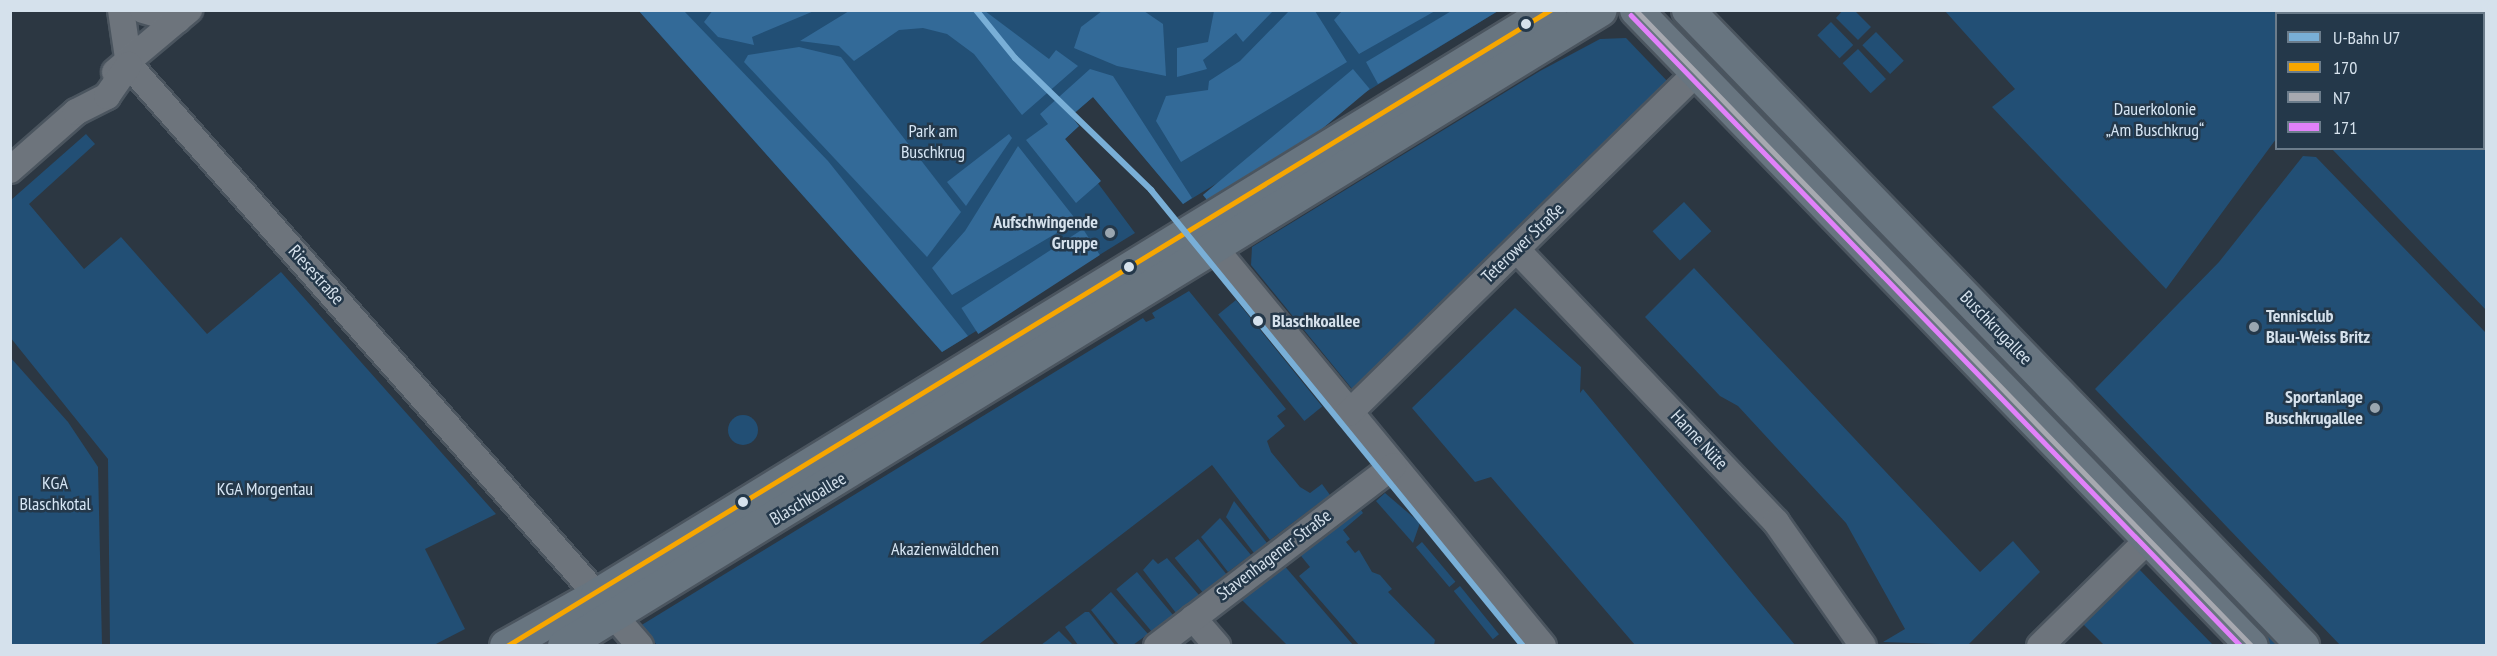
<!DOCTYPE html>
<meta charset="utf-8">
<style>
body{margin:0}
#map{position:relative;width:2497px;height:656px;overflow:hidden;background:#2c3742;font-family:"PT Sans Narrow",sans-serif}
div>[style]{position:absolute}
.green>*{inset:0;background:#224f75;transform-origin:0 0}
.round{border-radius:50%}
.forest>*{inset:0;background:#336a98;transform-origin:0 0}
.roads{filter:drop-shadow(2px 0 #4b555f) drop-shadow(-2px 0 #4b555f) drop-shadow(0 2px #4b555f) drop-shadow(0 -2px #4b555f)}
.minor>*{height:26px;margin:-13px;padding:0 13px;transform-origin:13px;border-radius:13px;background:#6d747c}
.major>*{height:32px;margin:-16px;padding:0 16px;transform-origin:16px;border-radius:16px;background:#687580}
.bus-1>*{height:4.5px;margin:-2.25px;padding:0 2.25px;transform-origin:2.25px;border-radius:2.25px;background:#f7a600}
.bus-2>*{height:4.5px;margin:-2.25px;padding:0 2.25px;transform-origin:2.25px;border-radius:2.25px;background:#a7a9b0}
.bus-3>*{height:4.5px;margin:-2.25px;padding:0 2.25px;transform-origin:2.25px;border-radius:2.25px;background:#e181f9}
.metro-1>*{height:6px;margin:-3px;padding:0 3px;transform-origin:3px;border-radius:3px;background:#79afd7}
.dots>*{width:16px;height:16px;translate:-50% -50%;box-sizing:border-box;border:3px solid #24384a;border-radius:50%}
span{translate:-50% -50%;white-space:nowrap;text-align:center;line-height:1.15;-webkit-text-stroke:5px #24384a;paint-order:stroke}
.park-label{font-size:18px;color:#d6e6f5}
.poi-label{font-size:18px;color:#d5e1ec;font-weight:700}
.right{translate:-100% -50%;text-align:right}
.left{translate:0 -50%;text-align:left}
.street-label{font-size:18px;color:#d5e1ec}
.stop-label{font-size:18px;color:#d5e1ec;font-weight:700}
.frame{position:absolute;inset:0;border:12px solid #d5e1ec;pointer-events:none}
.legend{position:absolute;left:2275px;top:12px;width:210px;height:138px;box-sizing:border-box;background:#24384a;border:2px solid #6b7c8b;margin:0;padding:8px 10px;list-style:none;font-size:18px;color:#d5e1ec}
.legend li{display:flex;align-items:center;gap:12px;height:30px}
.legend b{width:30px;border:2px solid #6b7c8b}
</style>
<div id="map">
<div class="green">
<i style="clip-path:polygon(1843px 10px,1855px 11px,1871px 27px,1858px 40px,1836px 18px)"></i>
<i style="clip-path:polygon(639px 11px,1498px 11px,1183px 204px,1093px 97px,1071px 116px,1079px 126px,1065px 139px,1135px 233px,942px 352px)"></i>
<i style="clip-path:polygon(1945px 11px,2486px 11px,2486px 310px,2332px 149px,2484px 148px,2484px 14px,2276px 14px,2276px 139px,2166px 289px,1992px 107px,2015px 89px)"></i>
<i style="left:1831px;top:22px;width:32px;height:19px;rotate:46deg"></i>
<i style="left:1876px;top:32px;width:40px;height:19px;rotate:46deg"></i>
<i style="clip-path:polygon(1626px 38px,1670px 84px,1353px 390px,1251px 265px,1252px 247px,1540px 71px,1600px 39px)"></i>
<i style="left:1858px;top:49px;width:41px;height:21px;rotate:47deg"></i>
<i style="clip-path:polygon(1698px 50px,1755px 100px,1802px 146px,1792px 151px)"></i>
<i style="clip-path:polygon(86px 134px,95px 144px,29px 204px,84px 269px,121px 237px,207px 334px,281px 272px,496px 514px,425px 549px,465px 629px,432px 646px,110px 645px,108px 459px,10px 337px,11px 200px)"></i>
<i style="left:1821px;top:156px;width:484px;height:19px;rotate:46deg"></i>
<i style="clip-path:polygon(2303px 156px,2316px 157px,2486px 333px,2486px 645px,2340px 645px,2095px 389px,2219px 262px)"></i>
<i style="left:1684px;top:202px;width:40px;height:43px;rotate:47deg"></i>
<i style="clip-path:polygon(1694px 268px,1980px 572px,2013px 541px,2040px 572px,1968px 645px,1883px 642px,1905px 629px,1846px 523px,1738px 406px,1720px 396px,1645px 317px)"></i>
<i style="clip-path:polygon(1189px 291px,1286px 409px,1277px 416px,1285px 426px,1267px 441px,1271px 452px,1300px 487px,1310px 493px,1322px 484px,1330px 495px,1270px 540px,1212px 465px,978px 645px,657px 645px,640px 626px,1143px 318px,1146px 322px,1155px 318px,1152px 313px)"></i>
<i style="left:1236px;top:300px;width:137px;height:23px;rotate:51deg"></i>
<i style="clip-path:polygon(1515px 308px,1581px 367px,1580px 393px,1583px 389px,1795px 645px,1635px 645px,1491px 477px,1475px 482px,1412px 408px)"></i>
<i style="clip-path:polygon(10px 357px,68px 422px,98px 467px,102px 645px,11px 645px)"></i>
<i class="round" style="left:728px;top:415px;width:30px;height:30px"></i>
<i style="clip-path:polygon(1385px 493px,1420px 523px,1413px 543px,1376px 501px)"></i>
<i style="clip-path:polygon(1234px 501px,1267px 543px,1254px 553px,1226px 517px)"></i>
<i style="clip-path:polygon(1357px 504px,1363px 513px,1343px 530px,1350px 539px,1346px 542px,1355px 553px,1359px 550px,1372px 572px,1380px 575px,1392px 589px,1388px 592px,1435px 640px,1434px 645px,1359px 645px,1299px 576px,1310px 567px,1297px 551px)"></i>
<i style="clip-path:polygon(1220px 518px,1251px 555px,1228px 572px,1201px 537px)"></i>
<i style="clip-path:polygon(2184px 532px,2293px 645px,2265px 645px,2170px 546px)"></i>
<i style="left:1198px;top:539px;width:45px;height:30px;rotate:51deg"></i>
<i style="left:1422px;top:542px;width:52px;height:8px;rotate:50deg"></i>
<i style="clip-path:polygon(1167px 558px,1199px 595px,1176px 613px,1143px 570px,1153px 559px,1158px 564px)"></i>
<i style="clip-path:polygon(1282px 563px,1353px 645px,1287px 645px,1238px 596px)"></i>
<i style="clip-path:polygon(2137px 567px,2213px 645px,2104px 645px,2080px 621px)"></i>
<i style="left:1137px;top:572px;width:56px;height:27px;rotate:50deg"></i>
<i style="left:1460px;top:586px;width:62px;height:8px;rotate:51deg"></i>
<i style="clip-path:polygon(1111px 592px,1148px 634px,1133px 645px,1119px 645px,1091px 610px)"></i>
<i style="clip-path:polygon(1085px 612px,1089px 612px,1115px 645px,1078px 645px,1065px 627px)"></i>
<i style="clip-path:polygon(1059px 631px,1073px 645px,1041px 645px,1049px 639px)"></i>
</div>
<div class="forest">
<i style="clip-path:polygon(713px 10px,814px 10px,814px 11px,752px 37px,754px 45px,718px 37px,704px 22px)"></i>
<i style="clip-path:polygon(1453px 10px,1498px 11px,1378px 84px,1366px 62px)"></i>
<i style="clip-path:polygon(639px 11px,684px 11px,828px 161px,968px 336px,942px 352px)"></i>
<i style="clip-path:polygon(849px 11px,985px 11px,1049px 59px,1056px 50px,1078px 66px,1022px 115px,974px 54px,947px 34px,923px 28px,899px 30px,854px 61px,839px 46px,800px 41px)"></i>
<i style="clip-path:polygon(1102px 11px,1144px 11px,1163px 24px,1166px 76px,1117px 66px,1074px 48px,1081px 27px)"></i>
<i style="clip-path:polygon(1214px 11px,1273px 11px,1243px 42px,1236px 33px,1203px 60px,1207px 69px,1177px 77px,1177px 48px,1208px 42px)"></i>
<i style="clip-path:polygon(1289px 11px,1315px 11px,1347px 62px,1181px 162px,1156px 121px,1166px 96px,1208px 90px,1209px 81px,1240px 61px)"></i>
<i style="clip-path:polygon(1342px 11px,1342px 10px,1435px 11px,1359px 54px,1334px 20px)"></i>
<i style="clip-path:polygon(799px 47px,841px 57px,961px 212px,927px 257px,744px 62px,748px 55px)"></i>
<i style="clip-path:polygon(1090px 69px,1113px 76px,1192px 198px,1183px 204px,1093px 97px,1071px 116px,1079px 126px,1065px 139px,1101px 181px,1076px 203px,1026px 140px,1048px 124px,1040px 114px)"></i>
<i style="left:1353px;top:69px;width:26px;height:196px;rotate:50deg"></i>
<i style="clip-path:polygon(1009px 134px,1012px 138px,966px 206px,947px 182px)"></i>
<i style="clip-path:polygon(1018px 146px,1077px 221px,952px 295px,932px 268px,965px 231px)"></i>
<i style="left:1083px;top:229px;width:31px;height:145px;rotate:57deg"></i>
</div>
<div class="roads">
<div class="minor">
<i style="left:121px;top:10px;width:56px;rotate:81.7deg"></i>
<i style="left:143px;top:10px;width:36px;rotate:16deg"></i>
<i style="left:129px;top:65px;width:707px;rotate:48.55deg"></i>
<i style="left:115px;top:72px;width:97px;rotate:-40deg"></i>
<i style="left:10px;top:170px;width:88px;rotate:-41.3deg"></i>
<i style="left:76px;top:112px;width:35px;rotate:-27deg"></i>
<i style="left:107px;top:96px;width:38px;rotate:-55deg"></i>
<i style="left:1203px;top:234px;width:534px;rotate:50.47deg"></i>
<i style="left:1517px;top:250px;width:376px;rotate:46.4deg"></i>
<i style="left:1776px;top:522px;width:151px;rotate:54.9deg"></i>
<i style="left:1349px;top:413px;width:486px;rotate:-44.4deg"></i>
<i style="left:615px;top:617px;width:38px;rotate:49deg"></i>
<i style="left:1193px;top:618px;width:37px;rotate:49deg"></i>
<i style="left:1157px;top:646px;width:297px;rotate:-37.3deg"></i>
<i style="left:2040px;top:646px;width:153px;rotate:-44.5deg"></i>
</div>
<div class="major">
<i style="left:1636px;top:10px;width:885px;rotate:45.92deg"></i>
<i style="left:1688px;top:10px;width:885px;rotate:45.96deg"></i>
<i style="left:506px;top:646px;width:104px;rotate:-29.3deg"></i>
<i style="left:597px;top:595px;width:1119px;rotate:-31.52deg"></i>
<i style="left:564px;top:646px;width:1216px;rotate:-31.52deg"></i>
</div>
</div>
<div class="bus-1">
<i style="left:507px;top:646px;width:1222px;rotate:-31.37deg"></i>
</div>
<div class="bus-2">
<i style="left:1636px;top:10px;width:885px;rotate:45.92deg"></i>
</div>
<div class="bus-3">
<i style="left:1631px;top:15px;width:878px;rotate:45.97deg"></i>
</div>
<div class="metro-1">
<i style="left:976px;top:10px;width:62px;rotate:50.9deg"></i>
<i style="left:1015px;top:58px;width:190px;rotate:44.1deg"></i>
<i style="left:1151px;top:190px;width:588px;rotate:50.79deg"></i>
</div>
<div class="dots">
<i style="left:1526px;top:24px;background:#d5e1ec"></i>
<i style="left:1110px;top:233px;background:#9aa6b0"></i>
<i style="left:1129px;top:267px;background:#d5e1ec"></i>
<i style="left:1258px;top:321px;background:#d5e1ec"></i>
<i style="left:2254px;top:327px;background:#9aa6b0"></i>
<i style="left:2375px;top:408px;background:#9aa6b0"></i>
<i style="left:743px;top:502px;background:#d5e1ec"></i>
</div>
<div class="park-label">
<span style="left:2155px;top:120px">Dauerkolonie<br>„Am Buschkrug“</span>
<span style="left:933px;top:142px">Park am<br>Buschkrug</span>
<span style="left:55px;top:494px">KGA<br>Blaschkotal</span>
<span style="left:265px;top:489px">KGA Morgentau</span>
<span style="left:945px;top:549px">Akazienwäldchen</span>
</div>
<div class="poi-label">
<span class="right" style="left:1098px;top:233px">Aufschwingende<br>Gruppe</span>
<span class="left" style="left:2266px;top:327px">Tennisclub<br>Blau-Weiss Britz</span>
<span class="right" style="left:2363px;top:408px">Sportanlage<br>Buschkrugallee</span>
</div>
<div class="street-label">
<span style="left:1523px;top:243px;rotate:-44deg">Teterower Straße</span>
<span style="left:316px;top:275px;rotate:48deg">Riesestraße</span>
<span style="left:1996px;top:328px;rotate:46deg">Buschkrugallee</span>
<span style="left:1699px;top:440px;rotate:47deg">Hanne Nüte</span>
<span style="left:808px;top:499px;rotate:-31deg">Blaschkoallee</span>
<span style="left:1274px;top:555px;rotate:-37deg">Stavenhagener Straße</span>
</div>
<div class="stop-label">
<span class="left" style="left:1272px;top:321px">Blaschkoallee</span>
</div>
<div class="frame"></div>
<ul class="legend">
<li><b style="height:8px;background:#79afd7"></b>U-Bahn U7</li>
<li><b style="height:8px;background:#f7a600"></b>170</li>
<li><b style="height:8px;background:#a7a9b0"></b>N7</li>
<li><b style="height:8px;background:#e181f9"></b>171</li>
</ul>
</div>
